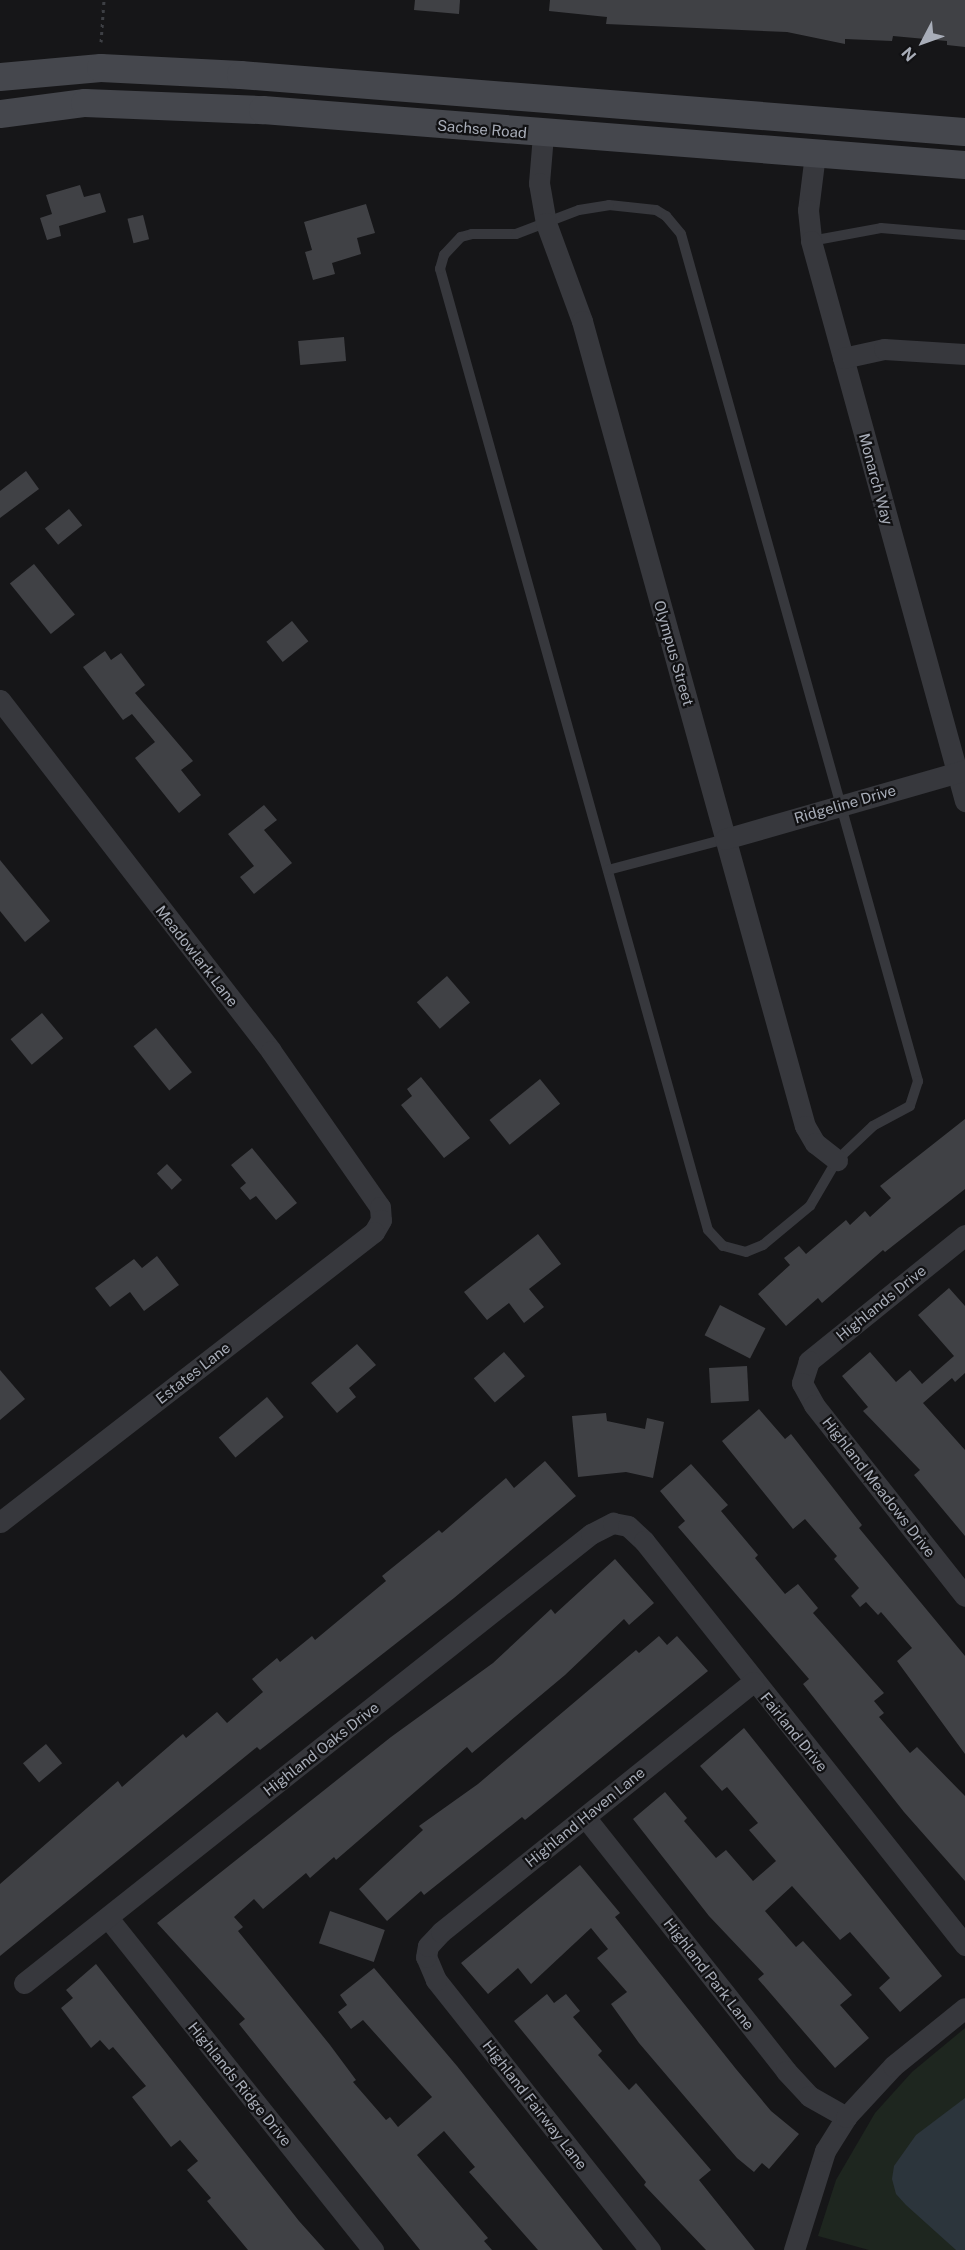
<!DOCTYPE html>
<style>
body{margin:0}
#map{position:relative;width:965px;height:2250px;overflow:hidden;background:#161618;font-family:"Public Sans",sans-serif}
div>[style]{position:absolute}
.green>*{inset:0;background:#1e261f}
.water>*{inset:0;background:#2c353c}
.building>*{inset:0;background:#404145;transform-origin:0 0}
.path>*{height:3px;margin-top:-1.5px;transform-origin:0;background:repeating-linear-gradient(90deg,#3d3f44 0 3px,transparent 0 7.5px)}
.service>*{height:10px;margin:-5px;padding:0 5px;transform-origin:5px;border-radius:5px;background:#37383d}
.minor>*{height:21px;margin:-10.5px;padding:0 10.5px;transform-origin:10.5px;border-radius:10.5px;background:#37383d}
.secondary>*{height:28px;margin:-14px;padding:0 14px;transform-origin:14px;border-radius:14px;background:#45474d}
span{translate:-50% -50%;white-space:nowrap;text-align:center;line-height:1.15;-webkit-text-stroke:4.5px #111113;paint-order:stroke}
.street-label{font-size:15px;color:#a8adb8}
.north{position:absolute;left:893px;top:12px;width:60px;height:60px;-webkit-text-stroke:4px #111113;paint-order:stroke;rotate:229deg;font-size:16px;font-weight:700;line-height:24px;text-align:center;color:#a8adb8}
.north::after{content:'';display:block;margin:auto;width:21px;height:27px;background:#a8adb8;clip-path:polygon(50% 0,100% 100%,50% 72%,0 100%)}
</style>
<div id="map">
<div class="green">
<i style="clip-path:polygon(965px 2028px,965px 2250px,869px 2250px,818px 2236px,836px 2180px,875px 2113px,912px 2072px)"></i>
</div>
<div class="water">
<i style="clip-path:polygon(965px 2098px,965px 2250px,956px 2250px,906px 2205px,896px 2194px,892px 2179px,894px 2166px,916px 2135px)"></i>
</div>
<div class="building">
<i style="clip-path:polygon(415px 0,460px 0,459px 14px,414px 10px)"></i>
<i style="clip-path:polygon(550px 0,965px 0,965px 47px,947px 45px,947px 41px,893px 36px,892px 41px,845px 39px,845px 44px,787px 32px,606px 24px,607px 17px,549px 11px)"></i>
<i style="clip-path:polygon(80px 185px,84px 197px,100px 193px,106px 212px,59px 226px,61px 236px,47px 240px,40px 218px,52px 214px,46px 195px)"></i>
<i style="clip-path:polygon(366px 204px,375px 233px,357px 238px,361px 254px,332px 263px,335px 274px,313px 280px,305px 252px,312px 250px,304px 222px)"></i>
<i style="left:143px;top:215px;width:25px;height:16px;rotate:76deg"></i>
<i style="left:344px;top:337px;width:24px;height:46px;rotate:85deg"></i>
<i style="clip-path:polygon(26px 471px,39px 489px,0 518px,0 491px)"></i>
<i style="left:69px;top:509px;width:21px;height:31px;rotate:51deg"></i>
<i style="left:34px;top:564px;width:65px;height:31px;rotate:51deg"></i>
<i style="left:292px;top:621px;width:26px;height:33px;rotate:51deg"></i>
<i style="clip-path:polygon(105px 651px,111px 660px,121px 653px,145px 685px,135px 693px,193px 761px,181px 770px,201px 795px,179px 813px,135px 758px,155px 742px,132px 714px,123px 720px,83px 667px)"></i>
<i style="clip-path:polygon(264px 805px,277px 820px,264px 830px,292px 863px,254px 894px,240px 877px,254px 866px,228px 834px)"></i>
<i style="clip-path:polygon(0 860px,50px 921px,25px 942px,0 911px)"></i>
<i style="left:447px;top:976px;width:35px;height:40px;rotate:49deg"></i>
<i style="left:42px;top:1013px;width:33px;height:41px;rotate:50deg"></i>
<i style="left:156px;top:1028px;width:57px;height:29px;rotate:51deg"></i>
<i style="clip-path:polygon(421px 1077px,470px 1138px,444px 1158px,401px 1105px,412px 1096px,407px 1089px)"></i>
<i style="left:540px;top:1079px;width:32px;height:65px;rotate:51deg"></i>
<i style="clip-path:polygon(965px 1119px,965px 1189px,885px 1252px,883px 1250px,822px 1303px,818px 1298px,786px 1326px,758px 1294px,790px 1265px,784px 1258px,799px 1246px,806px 1254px,846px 1220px,850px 1225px,865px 1211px,870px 1217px,891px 1198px,880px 1186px)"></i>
<i style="clip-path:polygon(252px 1148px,297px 1203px,276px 1220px,256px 1196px,250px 1200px,240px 1188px,246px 1183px,231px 1165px)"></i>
<i style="left:167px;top:1164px;width:22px;height:14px;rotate:47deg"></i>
<i style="clip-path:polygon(538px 1234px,561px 1264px,529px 1289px,544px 1307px,524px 1323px,509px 1303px,487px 1320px,464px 1292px)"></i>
<i style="clip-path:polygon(157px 1256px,179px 1285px,144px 1311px,130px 1292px,110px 1307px,95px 1288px,134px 1259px,142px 1268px)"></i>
<i style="clip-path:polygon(949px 1288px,965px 1306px,965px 1373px,955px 1382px,952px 1378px,923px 1403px,965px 1450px,965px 1536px,914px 1475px,920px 1470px,863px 1411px,868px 1407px,842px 1376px,870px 1352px,896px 1382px,910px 1370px,922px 1384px,954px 1356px,918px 1315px)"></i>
<i style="left:720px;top:1305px;width:51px;height:34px;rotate:27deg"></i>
<i style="clip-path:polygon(357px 1344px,376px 1365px,349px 1388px,356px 1397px,337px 1413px,311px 1383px)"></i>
<i style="left:504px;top:1352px;width:32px;height:40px;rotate:49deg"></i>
<i style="left:747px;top:1366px;width:35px;height:38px;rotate:87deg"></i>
<i style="clip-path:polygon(0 1370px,25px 1399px,0 1420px)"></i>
<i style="left:267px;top:1397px;width:26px;height:63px;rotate:50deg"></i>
<i style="clip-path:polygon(759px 1409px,785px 1439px,791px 1434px,862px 1525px,859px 1528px,965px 1656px,965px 1754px,897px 1661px,912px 1648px,881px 1612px,878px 1615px,866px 1602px,860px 1607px,851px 1596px,859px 1588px,834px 1559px,837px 1556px,805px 1519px,793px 1529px,722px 1441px)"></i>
<i style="clip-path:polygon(606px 1413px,607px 1421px,645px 1429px,647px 1418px,664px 1422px,653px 1478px,626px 1472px,578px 1477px,572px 1416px)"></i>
<i style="clip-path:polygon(545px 1461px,576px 1496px,454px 1598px,260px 1750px,257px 1747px,0 1956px,0 1884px,118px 1781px,122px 1787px,183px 1734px,186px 1738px,217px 1712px,227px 1723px,263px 1692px,252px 1679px,277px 1658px,280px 1662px,312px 1636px,315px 1640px,386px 1581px,382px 1576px,439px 1530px,442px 1533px,506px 1478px,514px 1488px)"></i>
<i style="clip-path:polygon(691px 1464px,728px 1505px,721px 1511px,758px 1555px,755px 1558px,785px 1594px,798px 1584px,818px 1608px,813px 1613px,884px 1693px,874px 1701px,884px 1713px,879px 1717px,910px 1753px,917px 1747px,965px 1796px,965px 1881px,904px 1812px,803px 1684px,809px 1679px,678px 1527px,685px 1521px,660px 1491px)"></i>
<i style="clip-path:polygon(615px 1559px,654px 1603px,629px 1625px,624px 1619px,565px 1675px,472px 1753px,467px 1747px,336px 1860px,334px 1857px,310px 1878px,306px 1873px,263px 1909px,254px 1899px,234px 1917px,243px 1927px,238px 1931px,330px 2045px,356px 2080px,353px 2082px,386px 2120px,390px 2117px,398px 2127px,432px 2097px,363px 2020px,351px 2029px,338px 2012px,347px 2005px,340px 1995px,374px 1968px,457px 2066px,603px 2250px,538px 2250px,469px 2172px,475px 2167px,444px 2131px,417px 2155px,488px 2238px,484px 2241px,492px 2250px,420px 2250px,239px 2024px,245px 2019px,157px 1923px,391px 1737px,493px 1663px,551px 1609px,555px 1614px)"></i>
<i style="clip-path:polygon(659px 1636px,667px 1645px,677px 1636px,708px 1671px,525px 1820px,522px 1817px,424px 1895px,421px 1891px,387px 1921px,359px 1889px,423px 1830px,419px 1826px,478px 1784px,636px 1650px,639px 1653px)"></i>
<i style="clip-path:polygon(744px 1728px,942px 1976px,900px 2012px,879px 1988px,890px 1978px,850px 1932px,840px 1940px,792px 1886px,765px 1911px,796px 1947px,803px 1941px,852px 1995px,840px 2005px,869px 2038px,835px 2068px,758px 1979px,764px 1974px,709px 1916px,633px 1819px,665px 1792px,687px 1818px,684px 1821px,716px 1858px,726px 1850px,753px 1881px,776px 1861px,749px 1830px,758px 1823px,727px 1787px,722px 1791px,700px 1766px)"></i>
<i style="left:46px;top:1744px;width:25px;height:30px;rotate:50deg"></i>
<i style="clip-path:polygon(580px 1865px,620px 1913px,615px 1917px,736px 2069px,771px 2111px,799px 2134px,769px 2169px,762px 2163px,754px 2172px,737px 2158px,639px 2043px,611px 2004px,627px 1992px,597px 1958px,608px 1949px,591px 1928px,531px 1984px,518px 1968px,488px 1994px,461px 1963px)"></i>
<i style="left:330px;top:1911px;width:58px;height:34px;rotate:19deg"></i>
<i style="clip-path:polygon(96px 1964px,299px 2221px,325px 2250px,248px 2250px,207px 2201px,211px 2198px,187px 2170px,198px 2161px,180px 2140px,171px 2147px,132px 2097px,146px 2086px,113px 2047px,109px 2050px,100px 2040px,91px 2048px,61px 2008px,73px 1998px,66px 1990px)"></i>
<i style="clip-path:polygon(547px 1994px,554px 2003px,566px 1994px,580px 2011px,573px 2017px,602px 2051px,598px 2055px,629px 2090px,636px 2083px,711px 2170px,699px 2180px,755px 2250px,706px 2250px,644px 2185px,646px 2182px,514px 2021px)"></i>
</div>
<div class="path">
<i style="left:101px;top:42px;width:42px;rotate:-85.9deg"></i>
</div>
<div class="service">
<i style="left:609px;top:205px;width:47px;rotate:6.1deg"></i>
<i style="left:656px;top:210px;width:12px;rotate:31deg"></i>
<i style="left:666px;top:216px;width:23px;rotate:50deg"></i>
<i style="left:681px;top:234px;width:880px;rotate:74.37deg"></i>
<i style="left:918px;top:1081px;width:26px;rotate:108deg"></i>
<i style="left:910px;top:1106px;width:42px;rotate:151.6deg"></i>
<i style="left:873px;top:1126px;width:50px;rotate:136.6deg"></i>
<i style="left:837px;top:1160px;width:53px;rotate:120.4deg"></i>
<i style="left:810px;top:1206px;width:61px;rotate:140.3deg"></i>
<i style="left:763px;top:1245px;width:18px;rotate:158deg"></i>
<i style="left:746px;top:1252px;width:24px;rotate:-165deg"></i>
<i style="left:723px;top:1246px;width:22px;rotate:-133deg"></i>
<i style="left:708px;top:1230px;width:998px;rotate:-105.58deg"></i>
<i style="left:440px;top:269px;width:15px;rotate:-74deg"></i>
<i style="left:444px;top:255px;width:25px;rotate:-47deg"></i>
<i style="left:461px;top:237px;width:11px;rotate:-15deg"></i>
<i style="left:472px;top:234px;width:44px"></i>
<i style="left:516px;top:234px;width:67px;rotate:-20.9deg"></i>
<i style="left:579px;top:210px;width:30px;rotate:-9deg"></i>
<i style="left:811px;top:241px;width:71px;rotate:-10.5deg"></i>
<i style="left:881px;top:228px;width:84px;rotate:4.8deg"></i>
<i style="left:608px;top:870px;width:121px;rotate:-14.8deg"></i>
</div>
<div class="minor">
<i style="left:543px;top:135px;width:48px;rotate:94.8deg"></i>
<i style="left:539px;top:183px;width:41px;rotate:80.1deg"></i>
<i style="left:546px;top:223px;width:104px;rotate:69.8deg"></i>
<i style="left:582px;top:321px;width:835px;rotate:74.52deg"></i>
<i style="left:805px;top:1126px;width:20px;rotate:60deg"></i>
<i style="left:815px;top:1143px;width:28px;rotate:38deg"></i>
<i style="left:815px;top:154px;width:56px;rotate:97.1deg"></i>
<i style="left:808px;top:210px;width:31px;rotate:84deg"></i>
<i style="left:811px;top:241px;width:581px;rotate:74.62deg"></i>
<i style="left:843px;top:358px;width:42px;rotate:-12.4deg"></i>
<i style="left:884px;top:349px;width:81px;rotate:3.5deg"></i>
<i style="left:0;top:700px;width:443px;rotate:52.3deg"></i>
<i style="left:271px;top:1051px;width:190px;rotate:55.1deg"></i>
<i style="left:380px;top:1207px;width:13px;rotate:86deg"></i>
<i style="left:381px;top:1220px;width:14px;rotate:120deg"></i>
<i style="left:374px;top:1232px;width:473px;rotate:142.2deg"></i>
<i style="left:725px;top:839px;width:250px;rotate:-16deg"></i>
<i style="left:965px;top:1235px;width:201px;rotate:141.1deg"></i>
<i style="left:809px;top:1361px;width:23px;rotate:108deg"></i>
<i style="left:802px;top:1383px;width:25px;rotate:61deg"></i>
<i style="left:814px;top:1405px;width:243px;rotate:51.7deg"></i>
<i style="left:585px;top:1817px;width:324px;rotate:51.6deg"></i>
<i style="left:786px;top:2071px;width:34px;rotate:47deg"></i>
<i style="left:809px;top:2096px;width:43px;rotate:29.6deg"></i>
<i style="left:108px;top:1918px;width:425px;rotate:51.4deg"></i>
<i style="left:24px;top:1983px;width:723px;rotate:-38.38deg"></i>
<i style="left:591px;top:1534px;width:25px;rotate:-27deg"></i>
<i style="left:613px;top:1523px;width:15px;rotate:11deg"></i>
<i style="left:628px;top:1526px;width:22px;rotate:43deg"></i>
<i style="left:644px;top:1541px;width:516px;rotate:51.53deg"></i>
<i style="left:650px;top:2250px;width:345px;rotate:-128.4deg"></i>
<i style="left:436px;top:1980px;width:25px;rotate:-113deg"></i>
<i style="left:426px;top:1957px;width:11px;rotate:-80deg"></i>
<i style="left:428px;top:1946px;width:19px;rotate:-47deg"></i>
<i style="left:441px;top:1932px;width:400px;rotate:-38.7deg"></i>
<i style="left:794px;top:2250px;width:104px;rotate:-72.6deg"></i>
<i style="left:825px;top:2151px;width:40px;rotate:-58deg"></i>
<i style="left:846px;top:2117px;width:69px;rotate:-47.3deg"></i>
<i style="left:893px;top:2066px;width:92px;rotate:-38.9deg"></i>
</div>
<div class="secondary">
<i style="left:0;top:77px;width:101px;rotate:-5.1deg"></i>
<i style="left:101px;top:68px;width:140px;rotate:2.9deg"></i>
<i style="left:241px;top:75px;width:726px;rotate:4.5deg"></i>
<i style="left:0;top:114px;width:86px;rotate:-7.4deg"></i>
<i style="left:85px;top:103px;width:178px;rotate:2.3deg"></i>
<i style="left:263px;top:110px;width:704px;rotate:4.48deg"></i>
</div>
<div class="street-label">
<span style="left:482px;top:129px;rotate:5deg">Sachse Road</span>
<span style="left:876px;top:479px;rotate:75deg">Monarch Way</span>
<span style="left:674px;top:653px;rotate:74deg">Olympus Street</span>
<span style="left:845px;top:804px;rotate:-16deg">Ridgeline Drive</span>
<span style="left:197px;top:956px;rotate:52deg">Meadowlark Lane</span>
<span style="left:881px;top:1303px;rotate:-39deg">Highlands Drive</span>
<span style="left:193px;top:1373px;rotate:-38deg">Estates Lane</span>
<span style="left:879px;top:1487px;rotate:52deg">Highland Meadows Drive</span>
<span style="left:794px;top:1732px;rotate:51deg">Fairland Drive</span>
<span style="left:321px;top:1749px;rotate:-38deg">Highland Oaks Drive</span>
<span style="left:585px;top:1817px;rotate:-39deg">Highland Haven Lane</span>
<span style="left:709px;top:1974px;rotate:52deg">Highland Park Lane</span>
<span style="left:240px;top:2084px;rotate:51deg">Highlands Ridge Drive</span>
<span style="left:535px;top:2105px;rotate:52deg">Highland Fairway Lane</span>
</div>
<div class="north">N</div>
</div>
